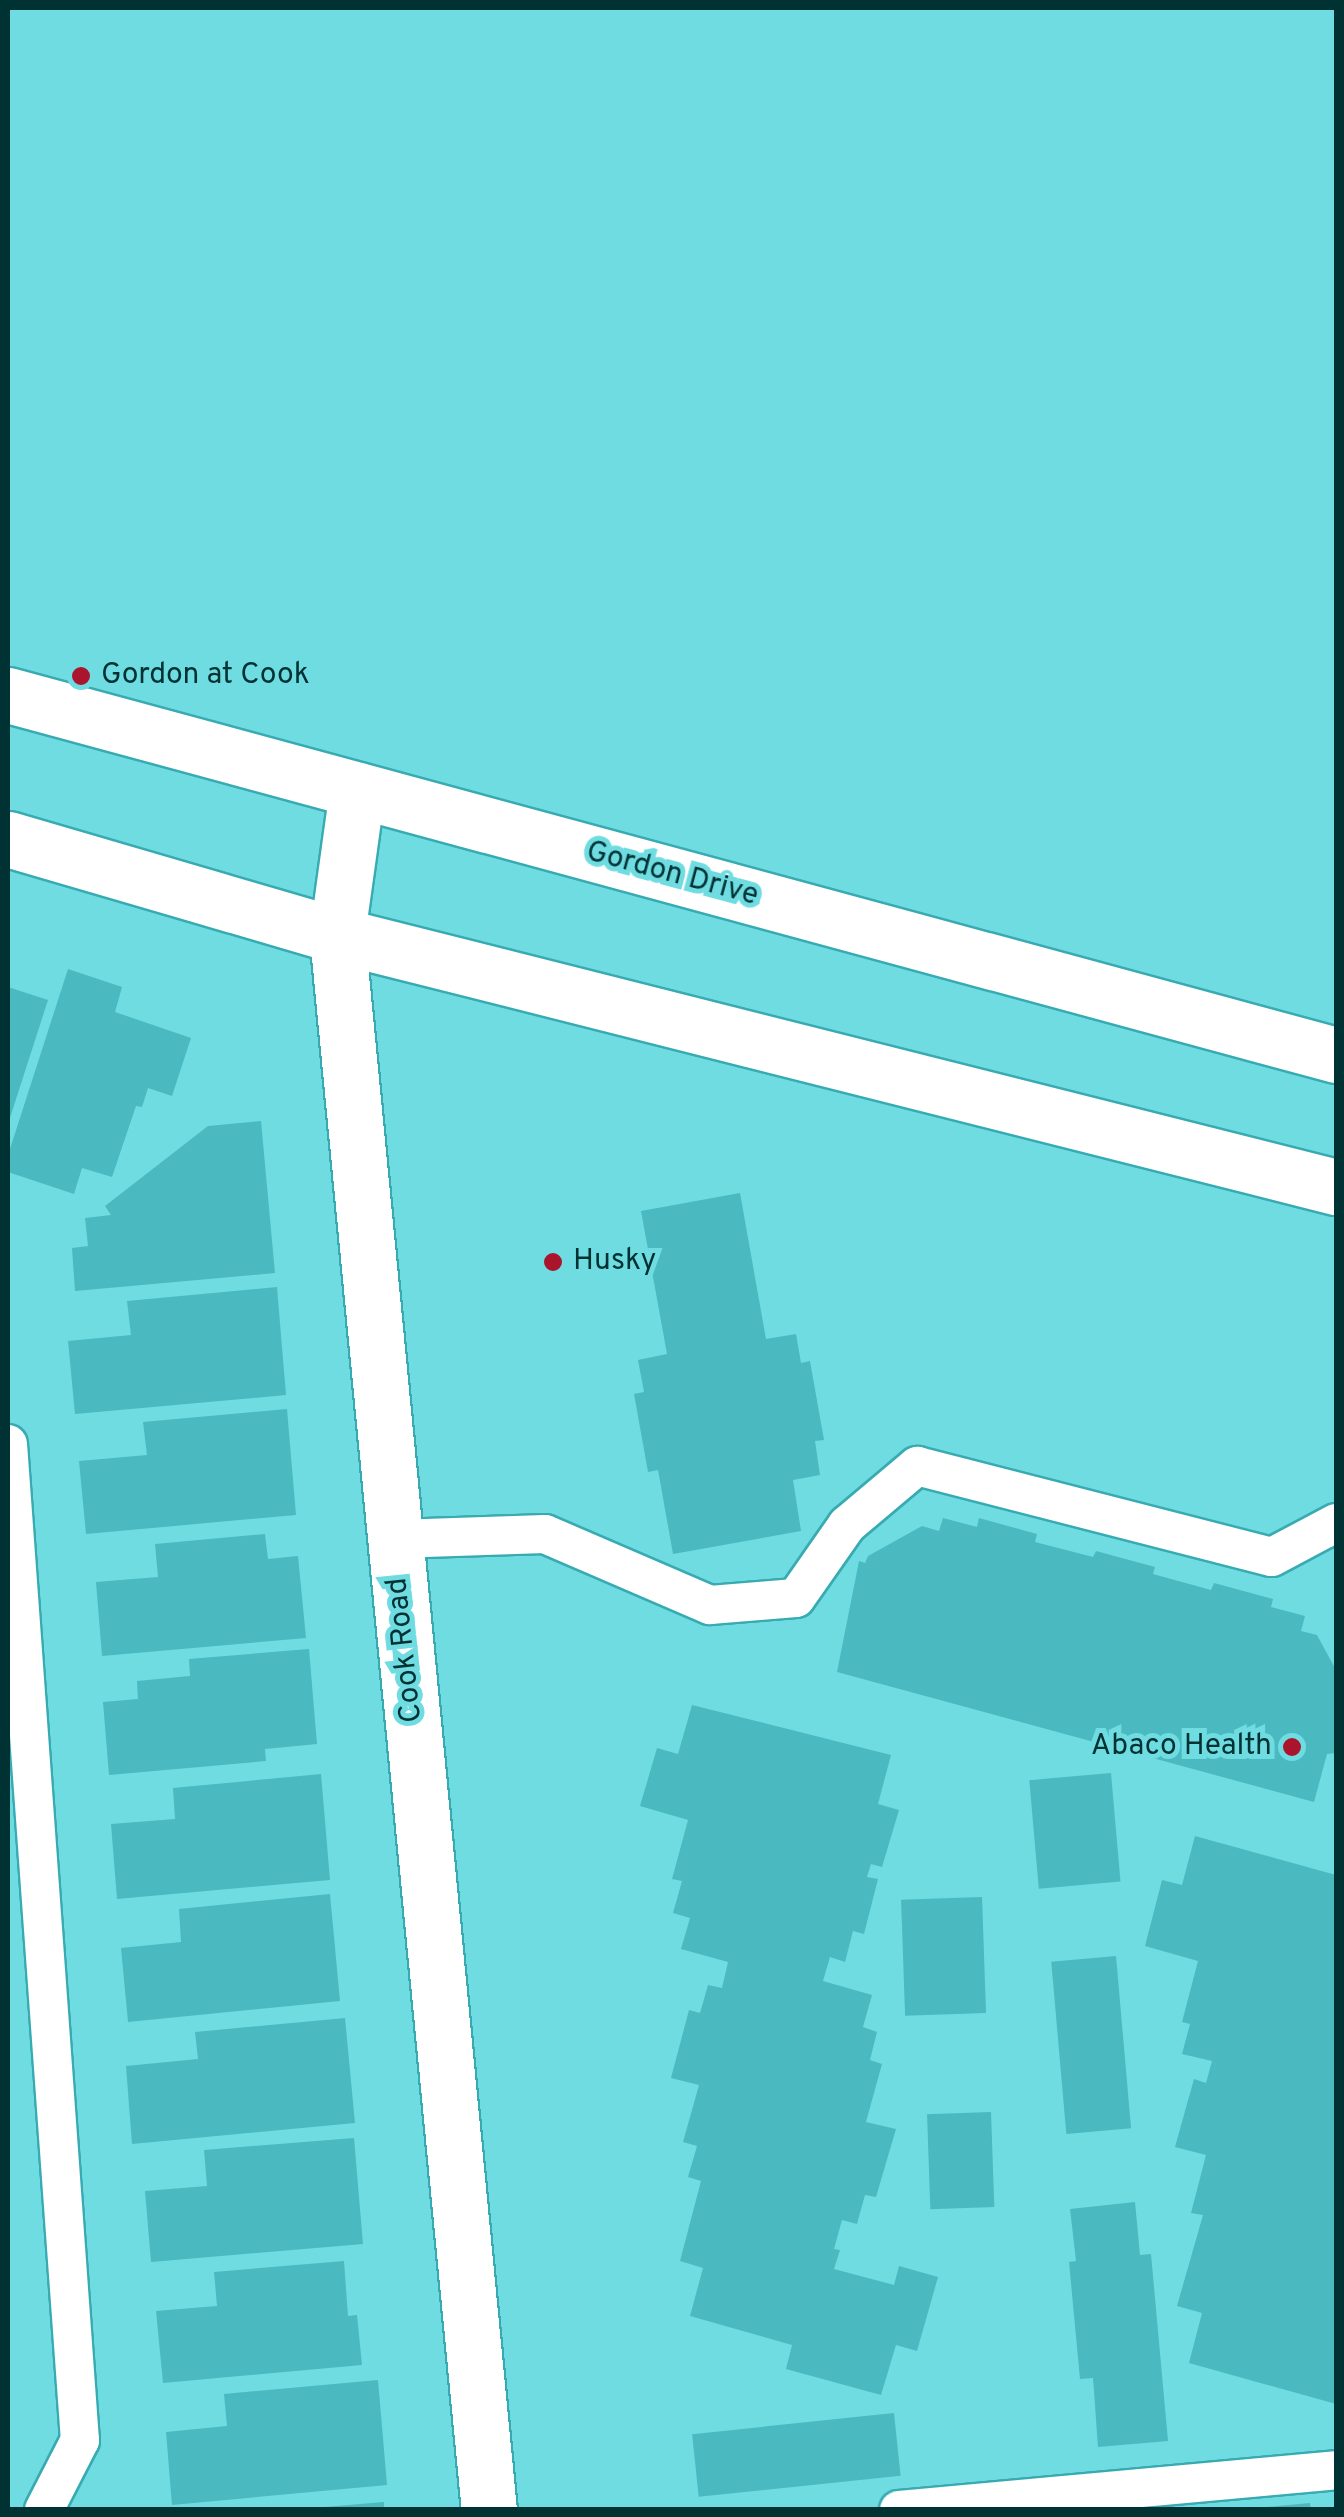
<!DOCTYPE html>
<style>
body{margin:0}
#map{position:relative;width:1344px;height:2517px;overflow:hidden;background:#6fdce2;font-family:Overpass,sans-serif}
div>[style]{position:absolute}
.building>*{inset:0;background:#4abac0;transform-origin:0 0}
.roads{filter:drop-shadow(2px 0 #38abb2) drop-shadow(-2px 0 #38abb2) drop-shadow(0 2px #38abb2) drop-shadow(0 -2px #38abb2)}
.service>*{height:38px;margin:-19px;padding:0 19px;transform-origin:19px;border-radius:19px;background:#fff}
.tertiary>*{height:55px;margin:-27.5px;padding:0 27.5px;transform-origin:27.5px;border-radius:27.5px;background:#fff}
.secondary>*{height:55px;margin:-27.5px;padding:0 27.5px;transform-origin:27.5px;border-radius:27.5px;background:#fff}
.dots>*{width:28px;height:28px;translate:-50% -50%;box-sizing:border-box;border:5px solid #6fdce2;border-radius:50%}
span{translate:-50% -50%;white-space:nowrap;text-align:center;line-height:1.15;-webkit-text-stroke:10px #6fdce2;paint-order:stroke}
.poi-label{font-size:30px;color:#003234}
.left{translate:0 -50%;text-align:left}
.right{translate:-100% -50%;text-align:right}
.street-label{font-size:30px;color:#003234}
.frame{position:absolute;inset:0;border:10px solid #003234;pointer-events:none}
</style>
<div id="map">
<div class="building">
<i style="clip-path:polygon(68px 969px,122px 987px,115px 1012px,191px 1038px,172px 1096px,148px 1088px,142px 1107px,136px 1106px,112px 1177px,82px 1168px,74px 1194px,8px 1172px,8px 1155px)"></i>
<i style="clip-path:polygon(8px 987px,48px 1000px,8px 1124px)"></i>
<i style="clip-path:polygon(261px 1121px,275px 1273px,75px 1291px,72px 1248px,88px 1246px,85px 1218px,111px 1215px,105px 1206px,208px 1126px)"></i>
<i style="clip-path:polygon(740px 1193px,766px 1339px,796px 1334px,801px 1363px,810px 1361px,824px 1440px,815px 1441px,820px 1475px,793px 1480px,801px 1531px,673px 1554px,658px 1470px,648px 1472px,634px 1394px,644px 1392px,638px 1360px,667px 1354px,641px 1211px)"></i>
<i style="clip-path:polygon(277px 1287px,286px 1395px,75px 1414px,68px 1341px,131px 1335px,127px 1301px)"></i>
<i style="clip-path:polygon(287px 1409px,296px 1515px,86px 1534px,79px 1461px,147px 1455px,143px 1422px)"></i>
<i style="clip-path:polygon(943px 1518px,977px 1527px,979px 1518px,1037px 1534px,1035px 1542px,1093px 1557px,1096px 1551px,1155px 1567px,1153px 1574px,1211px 1590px,1214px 1583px,1273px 1599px,1271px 1607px,1305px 1616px,1301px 1631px,1317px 1635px,1336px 1670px,1336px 1753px,1327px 1754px,1314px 1802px,837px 1672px,859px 1561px,865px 1563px,868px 1556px,922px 1526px,939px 1531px)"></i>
<i style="clip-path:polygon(265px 1534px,268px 1559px,298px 1556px,306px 1638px,102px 1656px,96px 1582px,158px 1577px,155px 1544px)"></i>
<i style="clip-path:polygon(309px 1649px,317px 1744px,265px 1749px,266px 1761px,109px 1775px,103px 1702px,138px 1699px,137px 1681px,190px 1676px,189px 1659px)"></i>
<i style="clip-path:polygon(692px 1705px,891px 1755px,878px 1804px,899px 1810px,882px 1867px,871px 1864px,867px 1877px,878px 1879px,864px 1934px,853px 1931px,845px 1962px,830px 1957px,823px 1981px,872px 1995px,863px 2027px,877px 2032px,870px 2060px,882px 2064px,866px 2122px,896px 2129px,876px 2197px,865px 2195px,857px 2224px,842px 2220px,834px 2249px,840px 2250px,834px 2269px,894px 2285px,899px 2266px,938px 2277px,917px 2351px,896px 2345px,881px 2395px,786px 2369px,792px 2345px,690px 2316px,703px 2268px,680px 2261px,701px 2181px,688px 2177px,697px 2146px,683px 2142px,699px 2085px,671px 2078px,689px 2010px,700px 2013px,708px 1985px,722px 1988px,728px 1962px,681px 1949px,690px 1918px,673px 1913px,682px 1881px,672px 1879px,688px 1820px,640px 1806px,657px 1748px,678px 1754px)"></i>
<i style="left:1111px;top:1773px;width:109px;height:82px;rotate:85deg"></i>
<i style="clip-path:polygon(321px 1774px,330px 1880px,117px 1899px,111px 1824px,175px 1819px,173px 1788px)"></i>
<i style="clip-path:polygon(1195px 1836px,1336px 1875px,1336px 2404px,1189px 2363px,1202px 2313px,1177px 2306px,1203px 2215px,1191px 2213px,1206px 2155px,1175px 2147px,1194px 2079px,1206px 2083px,1212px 2061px,1182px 2054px,1190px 2024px,1182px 2022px,1198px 1961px,1145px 1946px,1162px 1880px,1182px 1885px)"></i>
<i style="clip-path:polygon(330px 1894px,340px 2001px,128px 2022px,121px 1948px,181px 1942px,179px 1909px)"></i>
<i style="left:982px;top:1897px;width:116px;height:81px;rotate:88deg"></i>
<i style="left:1116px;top:1956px;width:173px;height:65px;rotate:85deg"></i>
<i style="clip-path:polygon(345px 2018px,355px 2123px,132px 2144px,126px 2066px,198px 2059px,195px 2032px)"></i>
<i style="left:991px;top:2112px;width:95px;height:64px;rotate:88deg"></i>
<i style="clip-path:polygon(354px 2138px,363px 2244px,151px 2262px,145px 2191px,207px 2186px,204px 2150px)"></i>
<i style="clip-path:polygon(1135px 2202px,1140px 2255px,1151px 2254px,1168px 2441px,1098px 2447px,1093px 2378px,1080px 2379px,1069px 2262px,1076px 2261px,1070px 2209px)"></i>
<i style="clip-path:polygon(344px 2261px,348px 2316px,357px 2315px,362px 2365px,163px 2383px,156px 2311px,217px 2306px,214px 2272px)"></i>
<i style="clip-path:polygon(378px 2380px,387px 2485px,172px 2505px,166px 2432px,227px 2426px,224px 2394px)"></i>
<i style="left:894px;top:2413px;width:63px;height:203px;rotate:84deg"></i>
<i style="clip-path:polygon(384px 2502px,384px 2510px,326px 2510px,325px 2507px)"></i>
<i style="clip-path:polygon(1310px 2503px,1311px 2510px,1266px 2510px,1266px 2507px)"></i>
</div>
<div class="roads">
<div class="service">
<i style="left:8px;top:1444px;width:999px;rotate:85.87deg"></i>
<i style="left:80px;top:2440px;width:79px;rotate:117.2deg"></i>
<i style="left:395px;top:1539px;width:150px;rotate:-1.9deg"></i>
<i style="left:545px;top:1534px;width:180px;rotate:23.3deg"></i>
<i style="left:710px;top:1605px;width:86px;rotate:-4.7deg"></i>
<i style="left:796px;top:1598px;width:89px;rotate:-55.1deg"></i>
<i style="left:847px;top:1525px;width:92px;rotate:-40.1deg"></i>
<i style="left:917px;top:1466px;width:366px;rotate:14.4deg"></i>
<i style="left:1272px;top:1557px;width:72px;rotate:-28deg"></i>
<i style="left:899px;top:2510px;width:439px;rotate:-5.2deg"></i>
</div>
<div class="tertiary">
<i style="left:357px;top:790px;width:146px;rotate:97.9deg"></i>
<i style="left:337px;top:935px;width:1582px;rotate:84.49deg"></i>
</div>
<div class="secondary">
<i style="left:8px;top:695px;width:1376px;rotate:15.17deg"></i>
<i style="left:8px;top:839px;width:343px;rotate:16.3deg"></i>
<i style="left:337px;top:935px;width:1030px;rotate:14.16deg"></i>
</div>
</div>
<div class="dots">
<i style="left:81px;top:676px;background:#aa142d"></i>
<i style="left:553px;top:1262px;background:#aa142d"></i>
<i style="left:1292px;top:1747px;background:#aa142d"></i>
</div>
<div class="poi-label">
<span class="left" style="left:101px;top:676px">Gordon at Cook</span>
<span class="left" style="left:573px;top:1262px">Husky</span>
<span class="right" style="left:1272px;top:1747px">Abaco Health</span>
</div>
<div class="street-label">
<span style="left:672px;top:875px;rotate:15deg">Gordon Drive</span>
<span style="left:406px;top:1650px;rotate:-96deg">Cook Road</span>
</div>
<div class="frame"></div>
</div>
